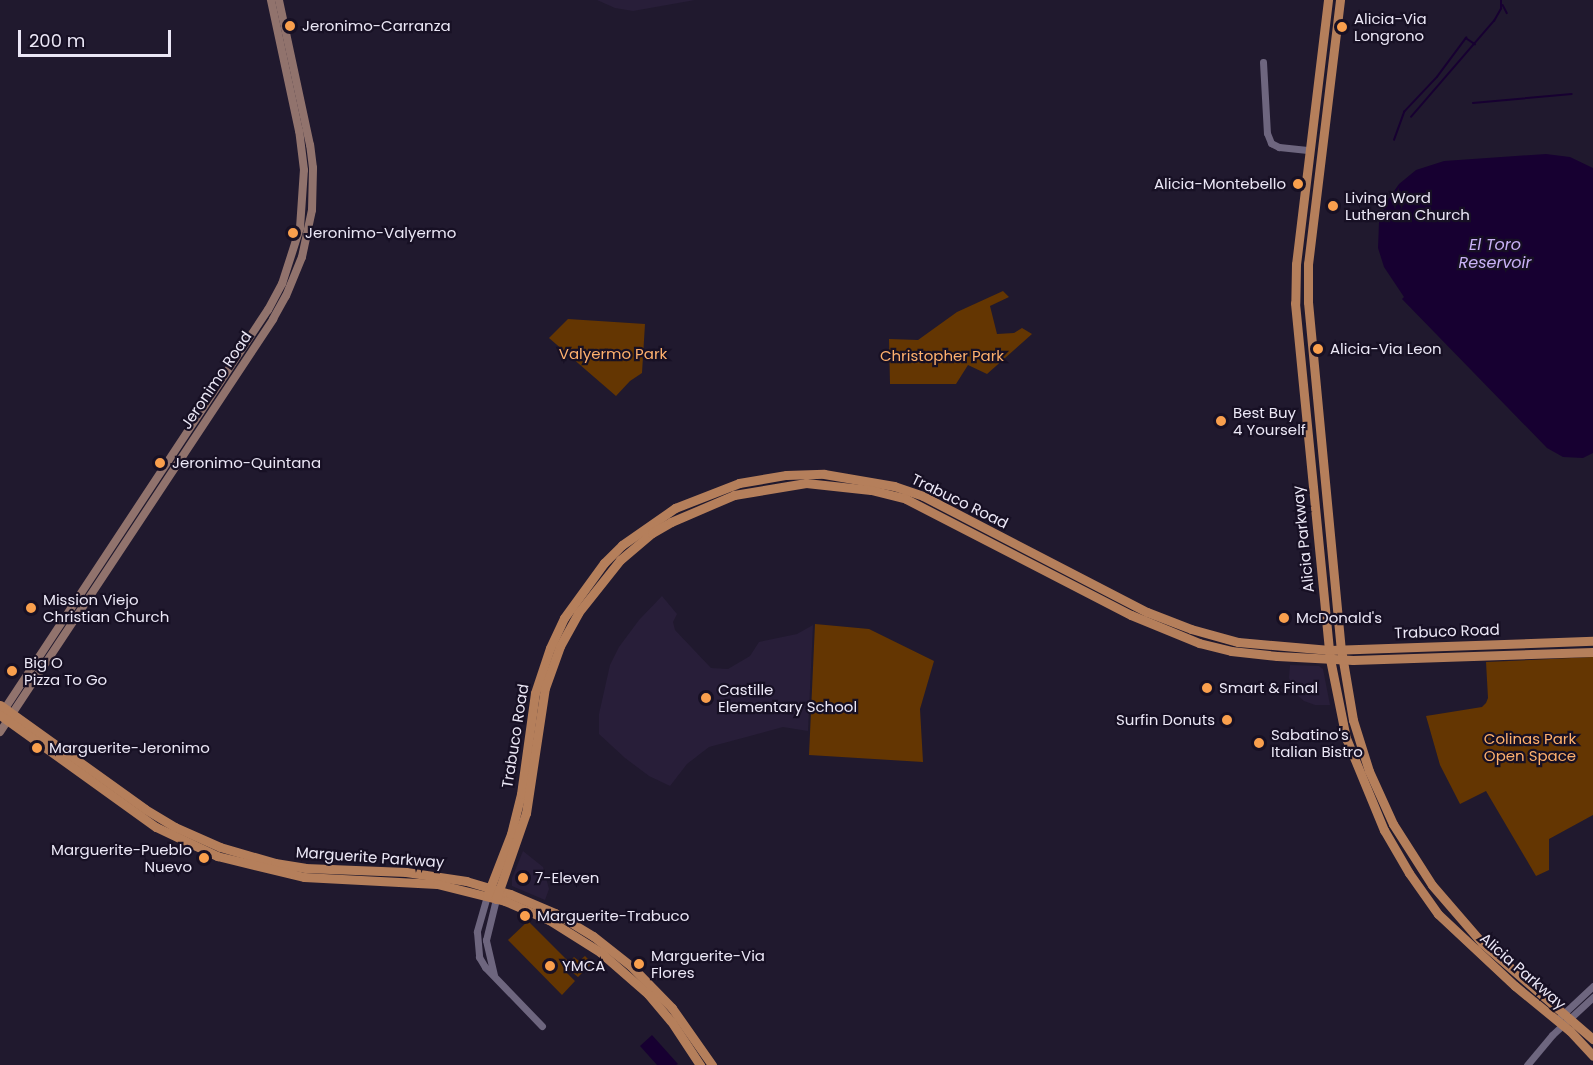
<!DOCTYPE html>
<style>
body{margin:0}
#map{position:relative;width:1593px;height:1065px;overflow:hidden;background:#20192e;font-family:Poppins,sans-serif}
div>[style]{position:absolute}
.built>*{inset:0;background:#281e39}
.green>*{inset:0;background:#643602}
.water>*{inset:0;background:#170031}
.stream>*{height:1.5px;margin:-0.75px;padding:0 0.75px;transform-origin:0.75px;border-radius:0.75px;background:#170031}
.tertiary>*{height:7px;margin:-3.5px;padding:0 3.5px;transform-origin:3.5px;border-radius:3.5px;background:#6e667f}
.secondary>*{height:8px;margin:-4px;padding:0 4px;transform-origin:4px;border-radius:4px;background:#91736d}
.primary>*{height:9px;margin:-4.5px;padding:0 4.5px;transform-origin:4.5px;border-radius:4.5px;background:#b57f5b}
.dots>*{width:16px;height:16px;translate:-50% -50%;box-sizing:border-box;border:3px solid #171024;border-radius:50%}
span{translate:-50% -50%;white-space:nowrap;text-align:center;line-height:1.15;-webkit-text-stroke:4.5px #171024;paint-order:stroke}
.poi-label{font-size:15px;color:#ebe7f6}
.left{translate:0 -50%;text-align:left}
.right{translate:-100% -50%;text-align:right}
.park-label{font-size:15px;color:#feb06d}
.street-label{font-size:15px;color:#ebe7f6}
.water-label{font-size:16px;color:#c9b1f6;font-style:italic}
.scale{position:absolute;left:18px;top:30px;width:153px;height:27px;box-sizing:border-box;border:3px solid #ebe7f6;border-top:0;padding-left:8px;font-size:18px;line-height:21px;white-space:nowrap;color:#ebe7f6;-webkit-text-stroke:4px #171024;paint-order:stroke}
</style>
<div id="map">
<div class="built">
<i style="clip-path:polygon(597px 0,695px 0,633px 11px,615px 8px)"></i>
<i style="clip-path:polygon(662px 596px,677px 614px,673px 622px,675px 630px,711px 668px,728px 669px,750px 656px,759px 642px,797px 634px,813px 625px,808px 731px,783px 727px,709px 747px,687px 764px,670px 786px,649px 776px,625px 758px,599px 734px,599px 714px,610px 665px,619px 647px,639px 620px)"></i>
<i style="clip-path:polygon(1290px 665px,1319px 666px,1323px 669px,1330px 705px,1315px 705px,1304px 701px,1296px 694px,1289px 678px)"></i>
<i style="clip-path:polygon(523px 851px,543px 867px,549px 889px,545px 900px,512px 886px,512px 878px)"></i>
</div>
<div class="green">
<i style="clip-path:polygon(1003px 291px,1009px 297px,990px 306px,997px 334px,1014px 333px,1022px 328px,1032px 334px,987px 374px,968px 365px,956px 384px,890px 384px,889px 339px,918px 340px,957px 312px)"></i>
<i style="clip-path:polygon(568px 319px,645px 324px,642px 373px,630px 381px,616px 396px,549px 338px)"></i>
<i style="clip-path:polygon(815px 624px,869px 629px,934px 661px,920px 709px,923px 762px,809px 755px)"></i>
<i style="clip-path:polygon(1593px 657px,1593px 815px,1549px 839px,1549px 870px,1536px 876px,1486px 791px,1460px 804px,1440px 765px,1426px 716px,1482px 707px,1486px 703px,1488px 698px,1486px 662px)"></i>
<i style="clip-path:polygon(528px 921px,569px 962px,574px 957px,579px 961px,585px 956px,592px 963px,578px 977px,567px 968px,569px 963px,564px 970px,575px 981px,562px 995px,508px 940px)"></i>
</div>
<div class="water">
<i style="clip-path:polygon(1546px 154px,1570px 157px,1593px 168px,1593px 453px,1583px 458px,1563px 457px,1547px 448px,1402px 299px,1404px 297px,1384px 267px,1378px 248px,1379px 222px,1387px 201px,1399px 184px,1416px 170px,1444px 161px)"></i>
<i style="clip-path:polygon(652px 1035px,678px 1064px,676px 1065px,657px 1065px,640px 1046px)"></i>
</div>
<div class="stream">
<i style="left:1503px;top:5px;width:9px;rotate:63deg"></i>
<i style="left:1473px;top:103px;width:99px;rotate:-5.2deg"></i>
<i style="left:1411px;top:117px;width:127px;rotate:-49.2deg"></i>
<i style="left:1494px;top:21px;width:14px;rotate:-60deg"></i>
<i style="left:1501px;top:9px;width:8px;rotate:-90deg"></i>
<i style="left:1394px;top:140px;width:30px;rotate:-70deg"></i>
<i style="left:1404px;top:112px;width:48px;rotate:-46.7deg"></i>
<i style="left:1437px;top:77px;width:49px;rotate:-53.4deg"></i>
<i style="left:1466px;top:38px;width:11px;rotate:34deg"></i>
</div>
<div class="tertiary">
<i style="left:1263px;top:62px;width:71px;rotate:86.8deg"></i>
<i style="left:1267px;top:133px;width:11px;rotate:68deg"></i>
<i style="left:1271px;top:143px;width:9px;rotate:27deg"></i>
<i style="left:1279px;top:147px;width:31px;rotate:6deg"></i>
<i style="left:487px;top:896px;width:37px;rotate:106deg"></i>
<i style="left:477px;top:932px;width:25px;rotate:85deg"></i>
<i style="left:479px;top:957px;width:12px;rotate:59deg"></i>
<i style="left:485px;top:967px;width:82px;rotate:46deg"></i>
<i style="left:494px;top:975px;width:36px;rotate:-103deg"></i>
<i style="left:486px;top:940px;width:42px;rotate:-76.3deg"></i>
<i style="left:1560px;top:1017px;width:45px;rotate:-43.2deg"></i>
<i style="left:1527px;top:1065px;width:39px;rotate:-50deg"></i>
<i style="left:1552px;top:1035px;width:56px;rotate:-42.8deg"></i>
</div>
<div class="secondary">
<i style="left:2px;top:713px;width:483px;rotate:-56.6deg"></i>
<i style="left:268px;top:310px;width:30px;rotate:-62deg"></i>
<i style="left:282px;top:284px;width:59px;rotate:-72.2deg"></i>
<i style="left:300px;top:228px;width:58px;rotate:-86.1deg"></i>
<i style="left:304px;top:170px;width:39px;rotate:-97deg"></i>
<i style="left:299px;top:131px;width:134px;rotate:-102.1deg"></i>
<i style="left:0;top:732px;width:495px;rotate:-56.5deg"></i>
<i style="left:273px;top:319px;width:26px;rotate:-61deg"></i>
<i style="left:286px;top:296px;width:42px;rotate:-67.7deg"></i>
<i style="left:302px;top:257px;width:48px;rotate:-78deg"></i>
<i style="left:312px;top:210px;width:42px;rotate:-88.6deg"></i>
<i style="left:313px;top:168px;width:23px;rotate:-97deg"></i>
<i style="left:310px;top:145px;width:148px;rotate:-102.1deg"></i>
</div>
<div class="primary">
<i style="left:1328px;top:0;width:266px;rotate:96.9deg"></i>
<i style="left:1296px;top:264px;width:39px;rotate:91deg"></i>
<i style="left:1295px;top:303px;width:358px;rotate:84.4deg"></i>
<i style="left:1330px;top:659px;width:81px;rotate:78.6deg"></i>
<i style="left:1346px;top:738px;width:100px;rotate:67.6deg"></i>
<i style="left:1384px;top:830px;width:50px;rotate:59.8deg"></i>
<i style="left:1409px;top:873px;width:50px;rotate:54.7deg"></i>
<i style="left:1438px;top:914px;width:105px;rotate:43.1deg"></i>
<i style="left:1515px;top:986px;width:71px;rotate:39.3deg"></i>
<i style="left:1570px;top:1031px;width:34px;rotate:47deg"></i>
<i style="left:1340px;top:0;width:266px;rotate:96.9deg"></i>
<i style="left:1308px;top:264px;width:38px;rotate:90deg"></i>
<i style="left:1308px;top:302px;width:349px;rotate:84.6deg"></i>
<i style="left:1341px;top:649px;width:72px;rotate:80.4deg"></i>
<i style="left:1353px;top:720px;width:53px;rotate:72.6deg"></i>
<i style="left:1369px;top:771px;width:58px;rotate:65.6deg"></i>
<i style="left:1393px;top:824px;width:72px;rotate:57.4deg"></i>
<i style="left:1432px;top:885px;width:77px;rotate:49.2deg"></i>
<i style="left:1482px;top:943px;width:147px;rotate:40.9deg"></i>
<i style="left:0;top:705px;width:178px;rotate:35.6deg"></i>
<i style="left:145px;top:809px;width:35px;rotate:31deg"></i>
<i style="left:175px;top:827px;width:49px;rotate:24deg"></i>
<i style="left:220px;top:847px;width:57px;rotate:16.2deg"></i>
<i style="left:275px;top:863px;width:30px;rotate:9deg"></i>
<i style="left:305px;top:868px;width:101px;rotate:2.3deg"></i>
<i style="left:406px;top:872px;width:61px;rotate:8.5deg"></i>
<i style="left:466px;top:881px;width:46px;rotate:16.5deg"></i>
<i style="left:510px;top:894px;width:49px;rotate:22.9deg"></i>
<i style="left:555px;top:913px;width:44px;rotate:31.2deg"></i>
<i style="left:593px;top:936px;width:48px;rotate:38.3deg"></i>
<i style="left:631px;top:966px;width:59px;rotate:45.7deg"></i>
<i style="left:672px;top:1008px;width:70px;rotate:54.9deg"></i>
<i style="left:0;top:715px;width:192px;rotate:35.7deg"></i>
<i style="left:156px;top:827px;width:68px;rotate:25.4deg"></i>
<i style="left:217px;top:856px;width:89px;rotate:13.6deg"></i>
<i style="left:304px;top:877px;width:133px;rotate:3deg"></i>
<i style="left:437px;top:884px;width:70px;rotate:14deg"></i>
<i style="left:505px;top:901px;width:48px;rotate:23.4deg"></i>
<i style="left:549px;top:920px;width:60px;rotate:32.1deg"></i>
<i style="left:600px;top:952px;width:64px;rotate:41.2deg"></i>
<i style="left:648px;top:994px;width:35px;rotate:50deg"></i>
<i style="left:671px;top:1021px;width:53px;rotate:56.6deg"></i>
<i style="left:487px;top:896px;width:66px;rotate:-68.8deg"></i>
<i style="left:511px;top:834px;width:41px;rotate:-76deg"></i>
<i style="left:521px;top:794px;width:102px;rotate:-82.1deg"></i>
<i style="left:535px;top:693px;width:47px;rotate:-71.6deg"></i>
<i style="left:550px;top:648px;width:33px;rotate:-65deg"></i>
<i style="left:564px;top:618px;width:68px;rotate:-54deg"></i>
<i style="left:604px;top:563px;width:25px;rotate:-45deg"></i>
<i style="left:622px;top:545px;width:65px;rotate:-34.9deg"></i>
<i style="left:675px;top:508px;width:69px;rotate:-21.3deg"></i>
<i style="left:739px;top:483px;width:48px;rotate:-9.7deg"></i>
<i style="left:786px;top:475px;width:38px;rotate:-2deg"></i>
<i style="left:824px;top:474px;width:71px;rotate:9.7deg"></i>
<i style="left:894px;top:486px;width:31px;rotate:19deg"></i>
<i style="left:923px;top:496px;width:252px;rotate:27.4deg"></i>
<i style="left:1147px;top:612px;width:47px;rotate:21.1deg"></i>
<i style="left:1191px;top:629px;width:49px;rotate:15.5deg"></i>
<i style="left:1238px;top:642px;width:92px;rotate:5deg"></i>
<i style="left:1330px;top:650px;width:263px;rotate:-2deg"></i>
<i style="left:496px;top:899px;width:91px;rotate:-70.8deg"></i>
<i style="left:526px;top:813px;width:126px;rotate:-81.4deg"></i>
<i style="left:545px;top:688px;width:45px;rotate:-70.3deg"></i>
<i style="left:560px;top:646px;width:38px;rotate:-61deg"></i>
<i style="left:578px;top:613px;width:68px;rotate:-51.6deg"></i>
<i style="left:620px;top:560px;width:42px;rotate:-40.2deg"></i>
<i style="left:652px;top:533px;width:22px;rotate:-30deg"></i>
<i style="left:671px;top:522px;width:69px;rotate:-23.2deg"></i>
<i style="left:734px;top:495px;width:73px;rotate:-9.5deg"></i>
<i style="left:806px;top:483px;width:65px;rotate:6.1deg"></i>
<i style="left:871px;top:490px;width:36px;rotate:14deg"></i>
<i style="left:906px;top:499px;width:253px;rotate:27.3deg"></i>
<i style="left:1131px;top:615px;width:74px;rotate:22.4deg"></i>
<i style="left:1199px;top:643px;width:33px;rotate:14deg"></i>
<i style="left:1231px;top:651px;width:46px;rotate:6.2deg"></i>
<i style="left:1277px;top:656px;width:76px;rotate:3deg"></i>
<i style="left:1353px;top:660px;width:240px;rotate:-1.9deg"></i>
</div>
<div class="dots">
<i style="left:290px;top:26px;background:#f99f4d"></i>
<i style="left:1342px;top:27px;background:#f99f4d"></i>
<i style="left:1298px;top:184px;background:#f99f4d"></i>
<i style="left:1333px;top:206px;background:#f99f4d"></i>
<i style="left:293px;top:233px;background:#f99f4d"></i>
<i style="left:1318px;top:349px;background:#f99f4d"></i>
<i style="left:1221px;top:421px;background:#f99f4d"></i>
<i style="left:160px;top:463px;background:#f99f4d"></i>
<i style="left:31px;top:608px;background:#f99f4d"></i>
<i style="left:1284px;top:618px;background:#f99f4d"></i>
<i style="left:12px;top:671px;background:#f99f4d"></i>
<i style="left:1207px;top:688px;background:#f99f4d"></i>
<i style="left:706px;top:698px;background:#f99f4d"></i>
<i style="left:1227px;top:720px;background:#f99f4d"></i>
<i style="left:1259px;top:743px;background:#f99f4d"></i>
<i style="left:37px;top:748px;background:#f99f4d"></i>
<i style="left:204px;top:858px;background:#f99f4d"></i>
<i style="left:523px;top:878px;background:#f99f4d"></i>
<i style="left:525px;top:916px;background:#f99f4d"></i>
<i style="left:639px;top:964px;background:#f99f4d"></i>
<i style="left:550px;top:966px;background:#f99f4d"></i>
</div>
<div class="poi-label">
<span class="left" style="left:1354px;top:27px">Alicia-Via<br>Longrono</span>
<span class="left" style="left:302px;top:26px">Jeronimo-Carranza</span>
<span class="right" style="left:1286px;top:184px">Alicia-Montebello</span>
<span class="left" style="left:1345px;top:206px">Living Word<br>Lutheran Church</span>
<span class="left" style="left:305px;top:233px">Jeronimo-Valyermo</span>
<span class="left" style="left:1330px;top:349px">Alicia-Via Leon</span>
<span class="left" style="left:1233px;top:421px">Best Buy<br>4 Yourself</span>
<span class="left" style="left:172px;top:463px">Jeronimo-Quintana</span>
<span class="left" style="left:43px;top:608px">Mission Viejo<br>Christian Church</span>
<span class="left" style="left:1296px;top:618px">McDonald's</span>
<span class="left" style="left:24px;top:671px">Big O<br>Pizza To Go</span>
<span class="left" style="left:1219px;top:688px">Smart &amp; Final</span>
<span class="left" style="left:718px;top:698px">Castille<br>Elementary School</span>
<span class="right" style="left:1215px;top:720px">Surfin Donuts</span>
<span class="left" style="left:1271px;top:743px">Sabatino's<br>Italian Bistro</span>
<span class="left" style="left:49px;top:748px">Marguerite-Jeronimo</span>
<span class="right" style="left:192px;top:858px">Marguerite-Pueblo<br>Nuevo</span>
<span class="left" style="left:535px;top:878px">7-Eleven</span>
<span class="left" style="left:537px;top:916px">Marguerite-Trabuco</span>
<span class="left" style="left:651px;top:964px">Marguerite-Via<br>Flores</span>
<span class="left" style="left:562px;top:966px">YMCA</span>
</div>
<div class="park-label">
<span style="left:613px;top:354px">Valyermo Park</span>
<span style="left:942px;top:356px">Christopher Park</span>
<span style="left:1530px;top:747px">Colinas Park<br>Open Space</span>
</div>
<div class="street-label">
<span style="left:216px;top:380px;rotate:-56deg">Jeronimo Road</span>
<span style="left:960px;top:501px;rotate:26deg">Trabuco Road</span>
<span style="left:1303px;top:539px;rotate:-96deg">Alicia Parkway</span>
<span style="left:1447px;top:631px;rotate:-2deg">Trabuco Road</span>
<span style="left:515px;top:736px;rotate:-81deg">Trabuco Road</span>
<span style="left:370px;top:857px;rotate:4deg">Marguerite Parkway</span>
<span style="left:1523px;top:971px;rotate:41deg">Alicia Parkway</span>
</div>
<div class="water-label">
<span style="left:1495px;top:254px">El Toro<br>Reservoir</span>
</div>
<div class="scale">200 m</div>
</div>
